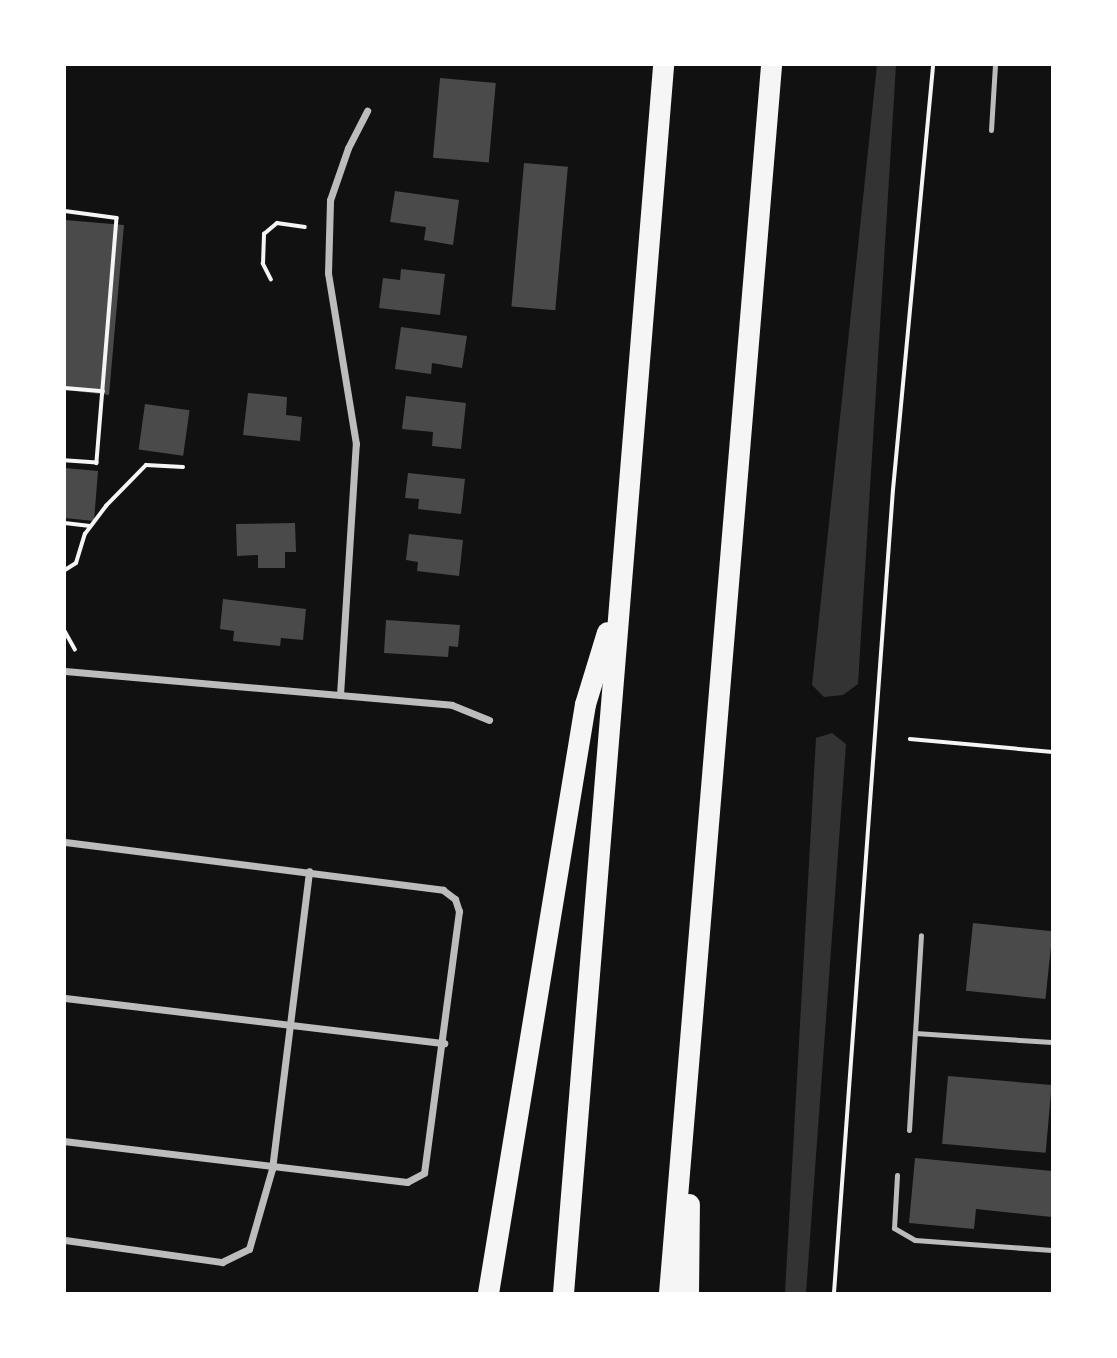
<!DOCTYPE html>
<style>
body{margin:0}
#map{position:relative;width:1117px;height:1358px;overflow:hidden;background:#111;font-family:Raleway,sans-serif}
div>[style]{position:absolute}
.water>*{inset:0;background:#333}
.building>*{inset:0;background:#4a4a4a;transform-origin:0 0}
.path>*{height:3.5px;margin:-1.75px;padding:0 1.75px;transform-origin:1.75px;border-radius:1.75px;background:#f5f5f5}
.service>*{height:5px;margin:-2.5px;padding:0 2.5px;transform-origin:2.5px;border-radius:2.5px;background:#bcbcbc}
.minor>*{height:7px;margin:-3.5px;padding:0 3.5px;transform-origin:3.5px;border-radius:3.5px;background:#bcbcbc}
.motorway>*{height:21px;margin:-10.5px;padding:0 10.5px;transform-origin:10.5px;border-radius:10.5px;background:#f5f5f5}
span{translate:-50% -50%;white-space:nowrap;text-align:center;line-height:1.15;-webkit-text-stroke:6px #fff;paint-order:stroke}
.frame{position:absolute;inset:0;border:66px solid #fff;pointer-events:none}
</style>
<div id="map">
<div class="water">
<i style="clip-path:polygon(877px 65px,896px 65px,858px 684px,843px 695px,824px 697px,812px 685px)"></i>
<i style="clip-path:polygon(832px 733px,846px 744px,806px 1293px,785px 1293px,816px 738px)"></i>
</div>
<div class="building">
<i style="left:440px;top:78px;width:56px;height:80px;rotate:5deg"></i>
<i style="left:524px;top:163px;width:44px;height:144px;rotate:5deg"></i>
<i style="clip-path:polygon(395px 191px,459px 200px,453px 245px,424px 240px,426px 227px,390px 222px)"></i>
<i style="clip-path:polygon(65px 220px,124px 225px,109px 395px,65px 390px)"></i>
<i style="clip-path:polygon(401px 269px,445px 274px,440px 315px,379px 308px,383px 278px,400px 280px)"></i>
<i style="clip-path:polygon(401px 327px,467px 336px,462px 368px,432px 363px,431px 374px,395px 369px)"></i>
<i style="clip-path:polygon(248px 393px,287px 397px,286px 415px,302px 417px,300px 441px,243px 435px)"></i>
<i style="clip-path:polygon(406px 396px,466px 403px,461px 449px,432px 446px,433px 432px,402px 429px)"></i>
<i style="left:145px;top:404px;width:45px;height:46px;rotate:8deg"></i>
<i style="clip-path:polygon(65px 468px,98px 471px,94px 521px,65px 518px)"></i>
<i style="clip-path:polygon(408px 473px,465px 479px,461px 514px,418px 509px,419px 499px,405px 498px)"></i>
<i style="clip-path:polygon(295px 523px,296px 552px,285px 552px,285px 568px,258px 568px,258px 555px,237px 556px,236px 524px)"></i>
<i style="clip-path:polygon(409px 534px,463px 540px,459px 576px,417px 571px,418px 562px,406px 560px)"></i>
<i style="clip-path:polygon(223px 599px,306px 609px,303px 640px,281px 638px,280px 646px,233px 641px,234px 631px,220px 629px)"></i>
<i style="clip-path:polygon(386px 620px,460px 625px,458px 647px,449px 646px,448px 657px,384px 653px)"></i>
<i style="left:973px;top:923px;width:80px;height:68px;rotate:6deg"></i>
<i style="left:948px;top:1076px;width:104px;height:68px;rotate:5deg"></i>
<i style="clip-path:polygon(915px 1158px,1052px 1171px,1052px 1217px,976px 1209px,974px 1229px,909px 1223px)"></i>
</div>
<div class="path">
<i style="left:65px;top:211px;width:52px;rotate:7.7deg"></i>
<i style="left:117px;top:218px;width:246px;rotate:94.7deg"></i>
<i style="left:97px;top:463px;width:32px;rotate:-176deg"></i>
<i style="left:271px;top:280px;width:18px;rotate:-117deg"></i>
<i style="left:263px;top:264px;width:30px;rotate:-88deg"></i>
<i style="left:264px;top:234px;width:17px;rotate:-40deg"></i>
<i style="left:277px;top:223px;width:28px;rotate:8deg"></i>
<i style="left:65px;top:388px;width:38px;rotate:5deg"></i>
<i style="left:65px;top:523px;width:25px;rotate:7deg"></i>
<i style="left:65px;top:570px;width:13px;rotate:-32deg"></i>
<i style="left:76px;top:563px;width:30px;rotate:-73deg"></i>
<i style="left:85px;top:534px;width:35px;rotate:-53deg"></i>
<i style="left:106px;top:506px;width:57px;rotate:-45.7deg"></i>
<i style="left:146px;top:465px;width:37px;rotate:3deg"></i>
<i style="left:65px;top:631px;width:21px;rotate:61deg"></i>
<i style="left:910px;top:739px;width:143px;rotate:5.2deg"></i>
<i style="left:834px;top:1293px;width:805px;rotate:-85.8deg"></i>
<i style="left:893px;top:490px;width:427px;rotate:-84.6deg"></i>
</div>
<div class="service">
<i style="left:991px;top:130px;width:65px;rotate:-86.5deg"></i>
<i style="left:915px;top:1033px;width:98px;rotate:-86.5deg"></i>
<i style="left:909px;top:1130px;width:97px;rotate:-86.5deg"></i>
<i style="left:915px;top:1033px;width:137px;rotate:3.8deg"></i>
<i style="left:897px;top:1175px;width:53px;rotate:93.2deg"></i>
<i style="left:894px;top:1228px;width:24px;rotate:30deg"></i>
<i style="left:915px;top:1240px;width:137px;rotate:4.2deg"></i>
</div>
<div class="minor">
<i style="left:65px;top:671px;width:388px;rotate:5deg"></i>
<i style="left:452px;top:705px;width:40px;rotate:22deg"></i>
<i style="left:340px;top:695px;width:252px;rotate:-86.4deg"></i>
<i style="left:356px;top:444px;width:173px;rotate:-99.3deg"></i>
<i style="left:328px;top:273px;width:73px;rotate:-88.4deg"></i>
<i style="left:330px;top:200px;width:55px;rotate:-70.9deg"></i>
<i style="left:348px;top:148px;width:42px;rotate:-62.8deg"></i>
<i style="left:65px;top:842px;width:381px;rotate:7.2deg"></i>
<i style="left:443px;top:890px;width:15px;rotate:37deg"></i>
<i style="left:455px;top:899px;width:13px;rotate:72deg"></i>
<i style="left:459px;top:911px;width:264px;rotate:97.6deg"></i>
<i style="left:424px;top:1173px;width:19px;rotate:152deg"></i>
<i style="left:407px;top:1182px;width:344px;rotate:-173.2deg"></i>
<i style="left:65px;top:998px;width:382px;rotate:6.8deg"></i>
<i style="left:65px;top:1240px;width:159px;rotate:8deg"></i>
<i style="left:222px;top:1262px;width:30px;rotate:-26deg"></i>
<i style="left:249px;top:1249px;width:83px;rotate:-74deg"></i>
<i style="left:272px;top:1169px;width:300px;rotate:-82.9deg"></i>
</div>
<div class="motorway">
<i style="left:488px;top:1293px;width:597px;rotate:-80.65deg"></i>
<i style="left:585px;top:704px;width:75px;rotate:-73deg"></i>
<i style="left:563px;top:1293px;width:1232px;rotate:-85.34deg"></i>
<i style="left:669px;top:1293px;width:1232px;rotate:-85.25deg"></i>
<i style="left:688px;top:1293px;width:89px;rotate:-89.4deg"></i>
</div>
<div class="frame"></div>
</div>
